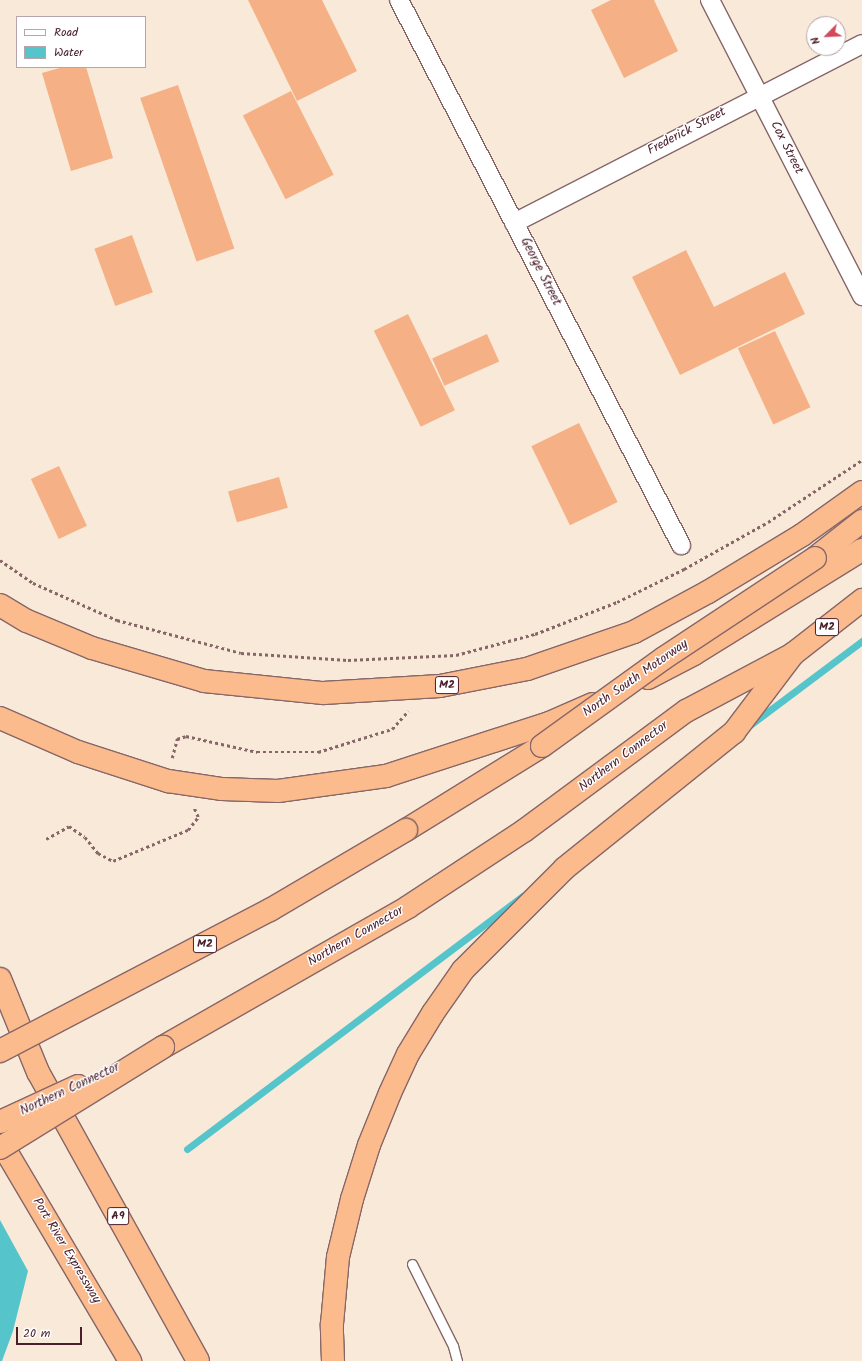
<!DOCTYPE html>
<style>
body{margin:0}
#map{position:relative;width:862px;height:1361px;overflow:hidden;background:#f8e9d8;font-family:Kalam,sans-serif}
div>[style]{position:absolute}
.water>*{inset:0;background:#56c4cb}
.stream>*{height:7px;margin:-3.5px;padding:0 3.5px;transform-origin:3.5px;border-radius:3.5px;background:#56c4cb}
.building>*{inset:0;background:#f5b086;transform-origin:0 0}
.path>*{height:2.5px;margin-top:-1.25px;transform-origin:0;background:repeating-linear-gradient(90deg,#876668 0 3px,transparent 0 6px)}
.roads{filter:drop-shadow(1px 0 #876668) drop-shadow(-1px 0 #876668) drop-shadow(0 1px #876668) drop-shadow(0 -1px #876668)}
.lane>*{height:9px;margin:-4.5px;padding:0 4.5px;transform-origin:4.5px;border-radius:4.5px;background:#fff}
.street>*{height:18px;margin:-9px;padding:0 9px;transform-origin:9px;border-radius:9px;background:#fff}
.highway>*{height:22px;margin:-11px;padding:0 11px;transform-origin:11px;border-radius:11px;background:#fbbb8c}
.bridges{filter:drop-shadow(1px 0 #876668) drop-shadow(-1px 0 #876668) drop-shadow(0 1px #876668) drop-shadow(0 -1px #876668)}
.highway-bridge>*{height:22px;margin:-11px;padding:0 11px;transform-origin:11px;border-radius:11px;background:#fbbb8c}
span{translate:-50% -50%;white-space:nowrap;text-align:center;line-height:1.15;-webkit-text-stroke:3px #fff;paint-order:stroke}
.shield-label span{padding:1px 3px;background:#fff;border:1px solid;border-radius:3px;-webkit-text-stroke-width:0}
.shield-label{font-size:12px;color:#4a1f2b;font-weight:700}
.street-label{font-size:13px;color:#4a1f2b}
.legend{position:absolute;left:16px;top:16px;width:130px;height:52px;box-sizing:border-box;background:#fff;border:1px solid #b7a5aa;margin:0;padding:5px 7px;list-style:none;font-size:12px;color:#4a1f2b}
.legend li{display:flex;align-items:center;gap:8px;height:20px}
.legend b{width:20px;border:1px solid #b7a5aa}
.north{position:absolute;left:806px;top:16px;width:40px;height:40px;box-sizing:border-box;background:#fff;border:1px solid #b7a5aa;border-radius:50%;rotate:246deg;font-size:11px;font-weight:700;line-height:16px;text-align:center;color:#4a1f2b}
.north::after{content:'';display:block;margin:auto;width:14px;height:18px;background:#d1495b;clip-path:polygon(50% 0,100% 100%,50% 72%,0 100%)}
.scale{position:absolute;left:16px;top:1327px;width:66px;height:18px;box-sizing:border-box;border:2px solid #4a1f2b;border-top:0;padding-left:5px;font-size:12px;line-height:14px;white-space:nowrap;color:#4a1f2b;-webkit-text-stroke:3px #fff;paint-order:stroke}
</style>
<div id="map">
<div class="water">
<i style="clip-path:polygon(0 1220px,28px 1271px,13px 1331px,2px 1361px,0 1361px)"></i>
</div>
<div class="stream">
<i style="left:750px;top:725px;width:140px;rotate:-36.9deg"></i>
<i style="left:187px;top:1149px;width:421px;rotate:-37deg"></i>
</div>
<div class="building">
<i style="clip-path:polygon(248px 0,322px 0,357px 71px,297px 101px)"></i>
<i style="clip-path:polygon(611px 0,654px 0,678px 51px,624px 78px,591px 10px)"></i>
<i style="clip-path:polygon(63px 67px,86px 67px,113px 158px,71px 171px,42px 73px)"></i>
<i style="left:178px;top:85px;width:173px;height:40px;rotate:71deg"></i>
<i style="left:291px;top:91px;width:94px;height:54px;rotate:63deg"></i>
<i style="left:132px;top:235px;width:61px;height:40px;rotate:70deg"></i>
<i style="clip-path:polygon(686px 250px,714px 307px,785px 272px,805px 314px,680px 375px,632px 277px)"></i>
<i style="left:408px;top:314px;width:107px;height:38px;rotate:64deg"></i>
<i style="left:775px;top:331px;width:84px;height:41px;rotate:65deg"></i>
<i style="left:487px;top:334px;width:30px;height:60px;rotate:66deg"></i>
<i style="left:579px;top:423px;width:88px;height:53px;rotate:64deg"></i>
<i style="left:59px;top:466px;width:66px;height:31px;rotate:65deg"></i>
<i style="left:279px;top:477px;width:32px;height:53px;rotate:74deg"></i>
</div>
<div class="path">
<i style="left:0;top:560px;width:40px;rotate:34.9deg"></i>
<i style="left:33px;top:583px;width:92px;rotate:23.8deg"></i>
<i style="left:117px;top:620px;width:128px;rotate:14.9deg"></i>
<i style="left:241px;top:653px;width:107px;rotate:3.7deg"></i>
<i style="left:348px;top:660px;width:108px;rotate:-2.7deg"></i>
<i style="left:456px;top:655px;width:82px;rotate:-14.9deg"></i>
<i style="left:535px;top:634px;width:88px;rotate:-21.3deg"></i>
<i style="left:617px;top:602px;width:75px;rotate:-26.2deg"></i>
<i style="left:684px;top:569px;width:96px;rotate:-29.2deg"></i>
<i style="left:768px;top:522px;width:113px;rotate:-33.4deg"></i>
<i style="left:172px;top:758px;width:20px;rotate:-75deg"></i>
<i style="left:177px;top:739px;width:9px;rotate:-18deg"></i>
<i style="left:186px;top:736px;width:73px;rotate:12.7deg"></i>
<i style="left:257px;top:752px;width:61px"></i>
<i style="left:318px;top:752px;width:77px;rotate:-17.3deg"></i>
<i style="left:392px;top:729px;width:24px;rotate:-48deg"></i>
<i style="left:46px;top:839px;width:26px;rotate:-29deg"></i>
<i style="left:69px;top:826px;width:19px;rotate:35deg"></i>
<i style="left:85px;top:837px;width:21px;rotate:51deg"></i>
<i style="left:98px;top:853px;width:17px;rotate:28deg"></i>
<i style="left:113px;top:861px;width:81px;rotate:-22.5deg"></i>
<i style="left:188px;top:830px;width:16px;rotate:-52deg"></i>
<i style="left:198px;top:817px;width:10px;rotate:-114deg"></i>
</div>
<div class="roads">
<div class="lane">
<i style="left:412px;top:1264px;width:92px;rotate:63.4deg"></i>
<i style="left:453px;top:1346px;width:16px;rotate:75deg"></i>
</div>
<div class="street">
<i style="left:399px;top:0;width:614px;rotate:62.64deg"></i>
<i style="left:710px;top:0;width:333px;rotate:62.8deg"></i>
<i style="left:514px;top:223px;width:391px;rotate:-27.2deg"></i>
</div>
<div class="highway">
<i style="left:815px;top:558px;width:60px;rotate:-38.2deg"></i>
<i style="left:648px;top:678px;width:52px;rotate:-27.6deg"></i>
<i style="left:694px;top:654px;width:198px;rotate:-31.8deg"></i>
<i style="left:0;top:718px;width:85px;rotate:23.6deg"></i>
<i style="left:78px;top:752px;width:95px;rotate:17.9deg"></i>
<i style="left:168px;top:781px;width:55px;rotate:8.4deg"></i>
<i style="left:222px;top:789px;width:56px;rotate:2deg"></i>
<i style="left:278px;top:791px;width:109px;rotate:-7.9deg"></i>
<i style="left:386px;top:776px;width:171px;rotate:-18deg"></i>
<i style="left:549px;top:723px;width:48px;rotate:-23.4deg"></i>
<i style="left:406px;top:830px;width:160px;rotate:-31.7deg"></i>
<i style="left:0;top:979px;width:100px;rotate:67.8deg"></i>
<i style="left:38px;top:1072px;width:330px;rotate:61deg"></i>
<i style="left:163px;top:1047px;width:282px;rotate:-29.7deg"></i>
<i style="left:408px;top:907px;width:140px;rotate:-33.3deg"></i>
<i style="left:525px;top:830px;width:200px;rotate:-36.5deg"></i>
<i style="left:686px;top:711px;width:121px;rotate:-28deg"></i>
<i style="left:793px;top:654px;width:88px;rotate:-38deg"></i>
<i style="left:0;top:1141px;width:256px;rotate:59.4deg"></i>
<i style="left:333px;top:1361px;width:37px;rotate:-92deg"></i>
<i style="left:332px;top:1324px;width:67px;rotate:-84.9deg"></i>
<i style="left:338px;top:1257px;width:60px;rotate:-76.4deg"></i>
<i style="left:352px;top:1199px;width:57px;rotate:-72.5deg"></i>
<i style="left:369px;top:1145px;width:56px;rotate:-68deg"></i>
<i style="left:390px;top:1093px;width:43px;rotate:-65.2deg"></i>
<i style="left:408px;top:1054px;width:48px;rotate:-58.6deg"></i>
<i style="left:433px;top:1013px;width:52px;rotate:-55.1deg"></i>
<i style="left:463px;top:970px;width:144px;rotate:-45deg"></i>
<i style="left:565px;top:868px;width:217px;rotate:-38.8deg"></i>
<i style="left:734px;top:732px;width:98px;rotate:-52.9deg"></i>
</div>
</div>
<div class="bridges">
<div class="highway-bridge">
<i style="left:0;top:605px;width:31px;rotate:31deg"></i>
<i style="left:27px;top:621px;width:70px;rotate:22.6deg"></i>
<i style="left:92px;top:648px;width:117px;rotate:16.4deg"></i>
<i style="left:204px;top:681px;width:120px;rotate:5.8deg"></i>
<i style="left:323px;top:693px;width:117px;rotate:-3.4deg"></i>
<i style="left:440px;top:686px;width:89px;rotate:-11.1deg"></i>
<i style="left:527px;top:669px;width:113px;rotate:-19.1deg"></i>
<i style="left:634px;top:632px;width:84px;rotate:-28.4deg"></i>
<i style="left:708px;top:592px;width:110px;rotate:-31.2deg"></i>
<i style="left:802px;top:535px;width:74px;rotate:-35.6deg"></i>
<i style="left:542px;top:746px;width:150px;rotate:-35.8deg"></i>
<i style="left:664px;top:658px;width:181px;rotate:-33.5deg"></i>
<i style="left:0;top:1051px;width:305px;rotate:-27.6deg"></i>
<i style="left:270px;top:910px;width:158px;rotate:-30.5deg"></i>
<i style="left:0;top:1122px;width:86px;rotate:-24.8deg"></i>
<i style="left:0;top:1148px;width:192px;rotate:-31.8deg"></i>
</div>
</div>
<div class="shield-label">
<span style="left:827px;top:627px">M2</span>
<span style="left:447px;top:685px">M2</span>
<span style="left:205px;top:944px">M2</span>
<span style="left:118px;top:1216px">A9</span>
</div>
<div class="street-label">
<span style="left:687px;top:132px;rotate:-28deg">Frederick Street</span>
<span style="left:786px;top:148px;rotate:63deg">Cox Street</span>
<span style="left:540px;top:272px;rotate:63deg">George Street</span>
<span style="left:636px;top:679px;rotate:-35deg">North South Motorway</span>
<span style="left:624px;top:757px;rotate:-37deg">Northern Connector</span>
<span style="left:356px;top:937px;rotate:-30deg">Northern Connector</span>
<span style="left:70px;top:1090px;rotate:-25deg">Northern Connector</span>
<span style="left:66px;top:1251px;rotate:59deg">Port River Expressway</span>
</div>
<ul class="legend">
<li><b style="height:5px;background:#fff"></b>Road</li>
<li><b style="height:11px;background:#56c4cb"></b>Water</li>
</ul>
<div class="north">N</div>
<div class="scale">20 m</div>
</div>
